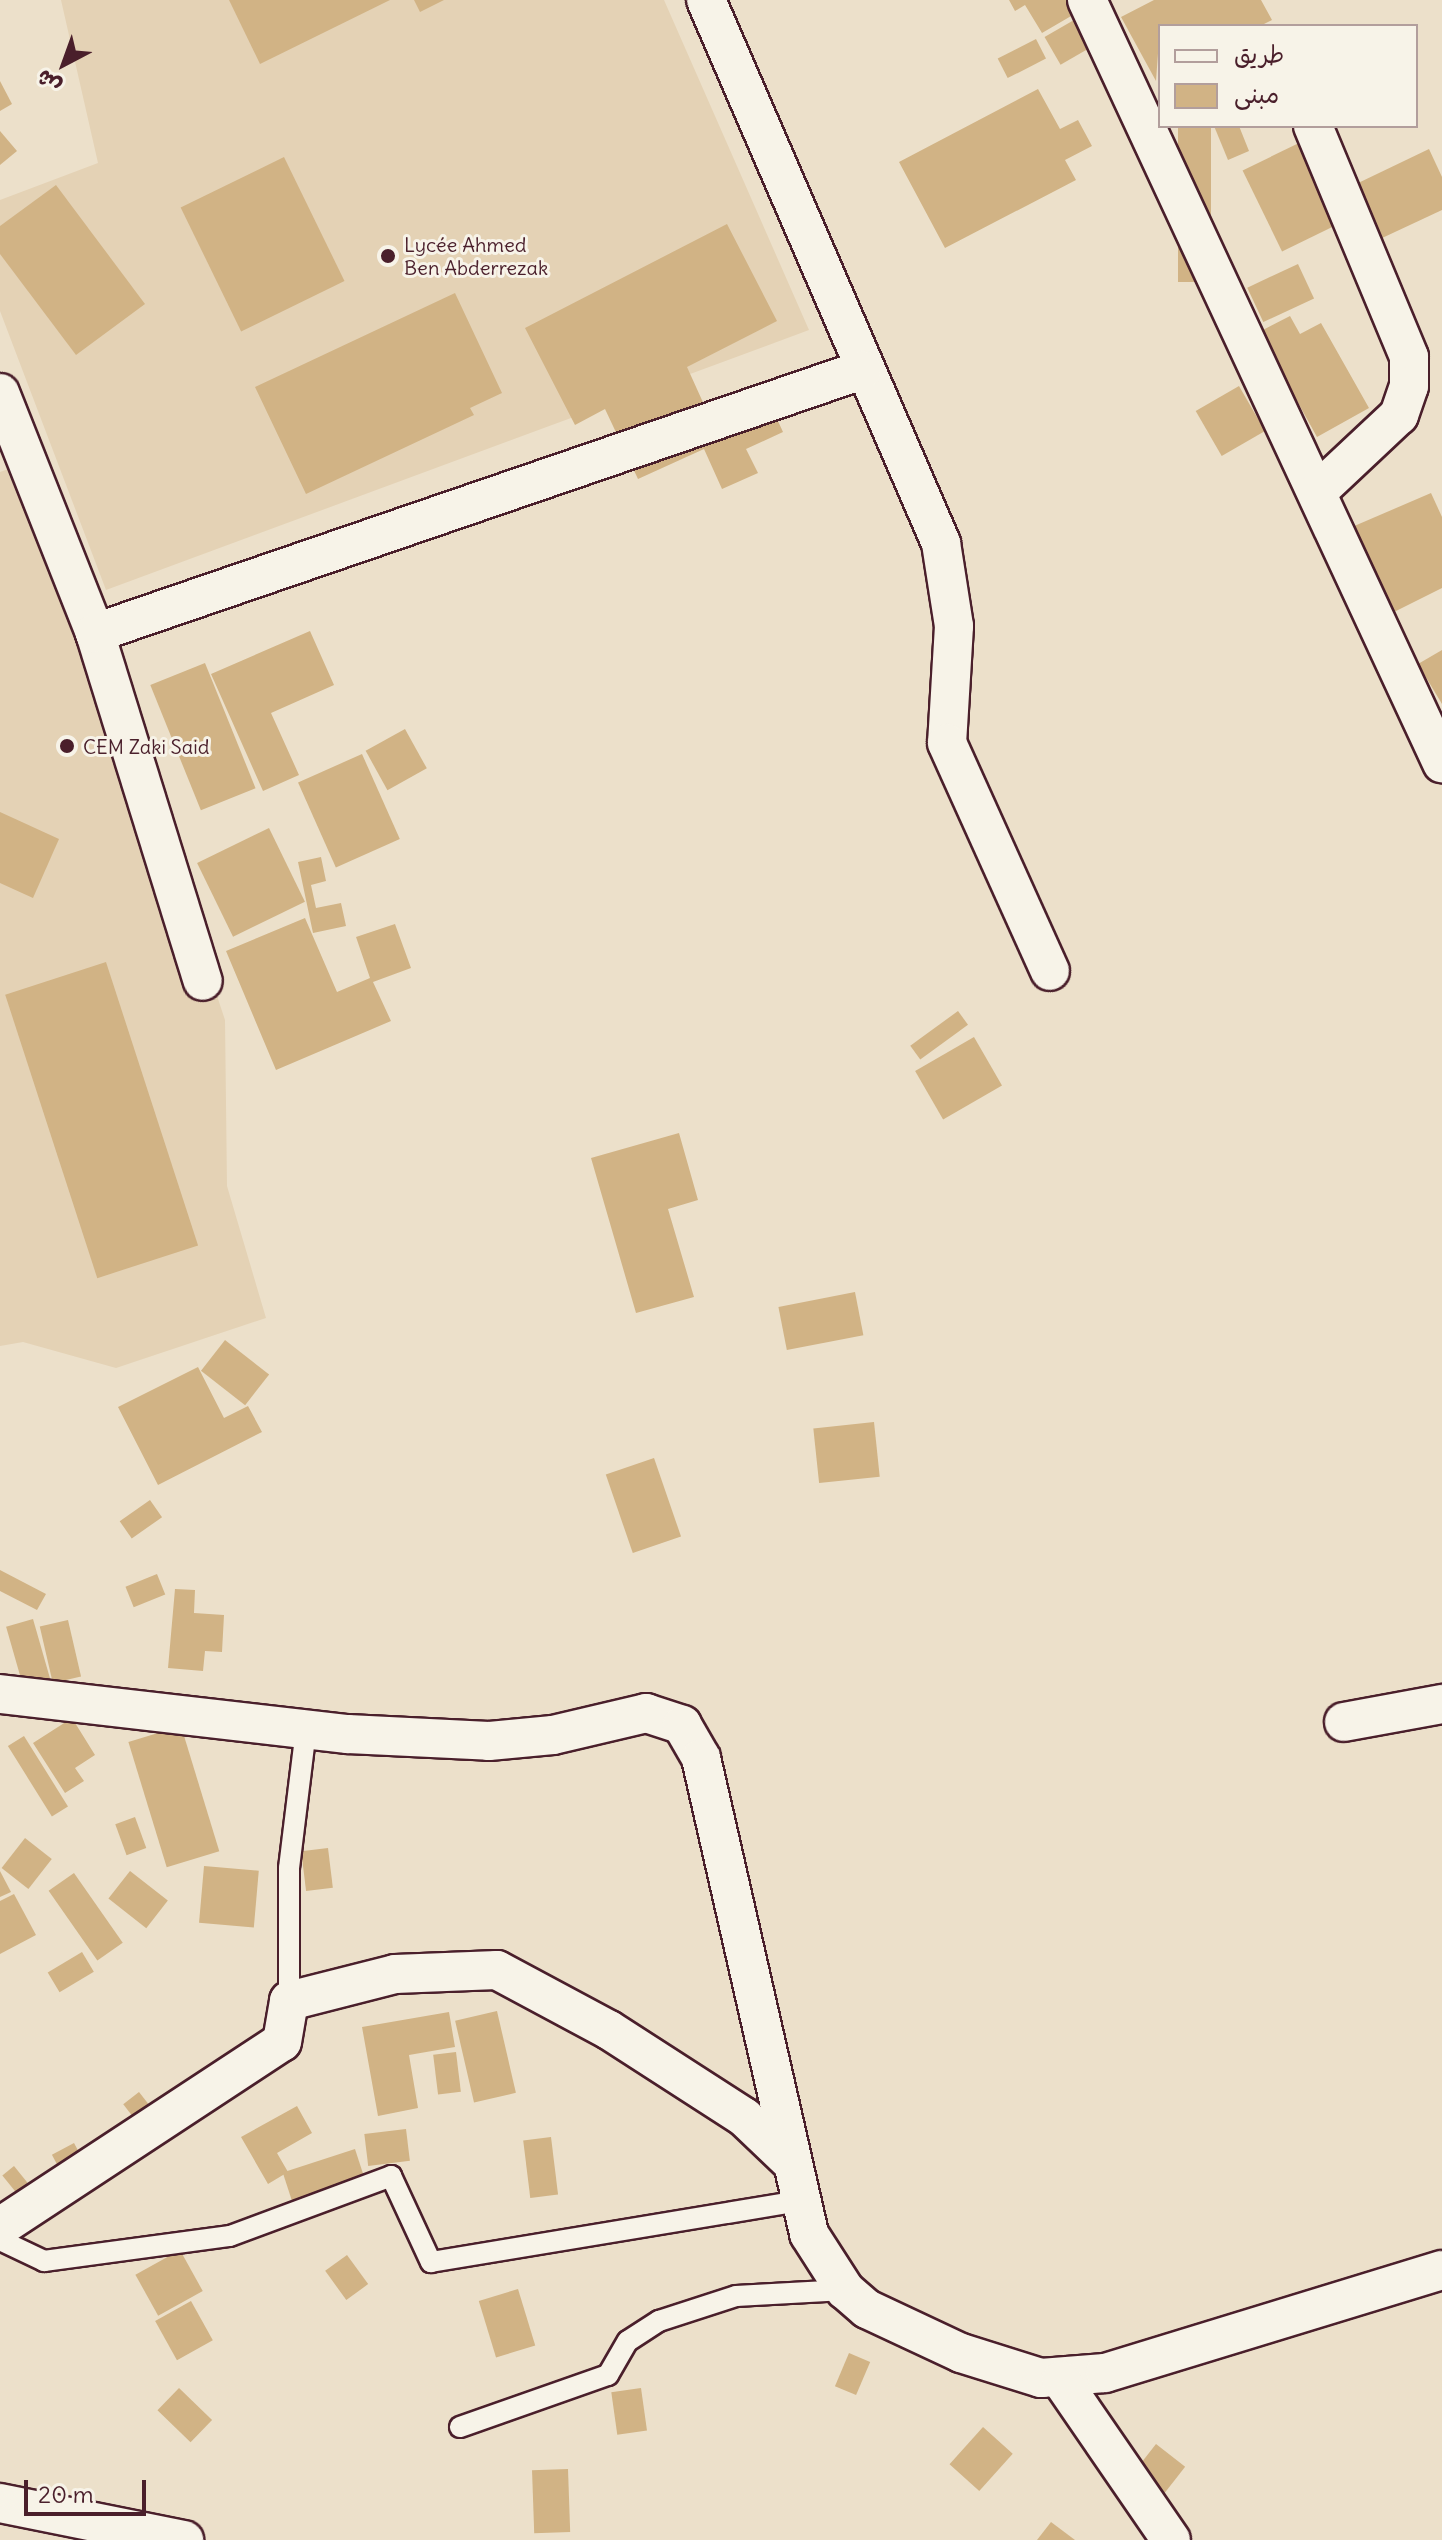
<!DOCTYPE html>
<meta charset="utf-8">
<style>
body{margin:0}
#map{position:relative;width:1442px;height:2540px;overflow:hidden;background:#ece0ca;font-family:Delius,"Playpen Sans Arabic",sans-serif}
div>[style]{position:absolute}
.built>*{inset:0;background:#e4d2b5}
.building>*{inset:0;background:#d1b385;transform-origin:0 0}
.roads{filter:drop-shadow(2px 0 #4a1f2b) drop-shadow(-2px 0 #4a1f2b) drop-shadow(0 2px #4a1f2b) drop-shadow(0 -2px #4a1f2b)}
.service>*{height:20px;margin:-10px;padding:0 10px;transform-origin:10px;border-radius:10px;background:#f7f3e8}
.minor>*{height:38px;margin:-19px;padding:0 19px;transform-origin:19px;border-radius:19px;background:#f7f3e8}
.dots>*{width:22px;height:22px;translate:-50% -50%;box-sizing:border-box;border:4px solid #f7f3e8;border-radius:50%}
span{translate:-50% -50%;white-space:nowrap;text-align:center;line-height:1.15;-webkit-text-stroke:6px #f7f3e8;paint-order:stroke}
.poi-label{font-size:20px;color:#4a1f2b}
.left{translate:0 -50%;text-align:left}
.legend{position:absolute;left:1158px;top:24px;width:260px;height:104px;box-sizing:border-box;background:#f7f3e8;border:2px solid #b29e9c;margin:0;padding:10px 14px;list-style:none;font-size:24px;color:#4a1f2b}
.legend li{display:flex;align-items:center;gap:16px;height:40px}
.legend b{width:40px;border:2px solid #b29e9c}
.north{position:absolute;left:24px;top:24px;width:80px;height:80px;-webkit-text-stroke:6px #f7f3e8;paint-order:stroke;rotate:221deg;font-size:22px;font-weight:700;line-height:32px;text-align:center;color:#4a1f2b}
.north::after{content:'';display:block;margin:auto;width:28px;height:36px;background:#4a1f2b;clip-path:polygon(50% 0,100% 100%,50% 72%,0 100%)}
.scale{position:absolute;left:24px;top:2480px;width:122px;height:36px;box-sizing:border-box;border:4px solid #4a1f2b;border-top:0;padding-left:10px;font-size:24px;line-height:28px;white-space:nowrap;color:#4a1f2b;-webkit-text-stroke:6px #f7f3e8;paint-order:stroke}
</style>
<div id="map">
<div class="built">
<i style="clip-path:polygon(61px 0,664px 0,809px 330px,106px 590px,0 311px,0 200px,98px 163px)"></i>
<i style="clip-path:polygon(39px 458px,225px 1020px,227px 1186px,266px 1318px,116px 1368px,23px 1342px,0 1346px,0 472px)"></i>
</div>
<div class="building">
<i style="clip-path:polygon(229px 0,390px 0,260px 64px)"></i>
<i style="clip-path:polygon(414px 0,444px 0,420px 12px)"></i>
<i style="clip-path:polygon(1009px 0,1071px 0,1078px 12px,1042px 33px,1025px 5px,1015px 11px)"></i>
<i style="clip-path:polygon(1154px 0,1261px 0,1272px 20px,1260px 26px,1160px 26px,1156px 81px,1121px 17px)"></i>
<i style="left:1074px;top:20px;width:32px;height:34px;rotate:60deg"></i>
<i style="left:1036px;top:39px;width:22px;height:43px;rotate:63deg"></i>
<i style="clip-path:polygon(0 81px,12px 104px,0 111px)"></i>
<i style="clip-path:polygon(1038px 89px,1060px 129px,1078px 120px,1092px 146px,1065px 160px,1076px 180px,945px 248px,899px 162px)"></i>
<i style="left:1178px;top:126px;width:33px;height:156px"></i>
<i style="clip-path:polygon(1214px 126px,1239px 126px,1249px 151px,1228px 160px)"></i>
<i style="clip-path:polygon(0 131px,17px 151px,0 165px)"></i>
<i style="left:1301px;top:142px;width:90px;height:65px;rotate:64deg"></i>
<i style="clip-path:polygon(1429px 149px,1442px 177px,1442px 210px,1380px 239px,1354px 185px)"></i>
<i style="left:284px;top:157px;width:138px;height:115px;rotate:64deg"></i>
<i style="clip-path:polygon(56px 185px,145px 304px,76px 355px,0 254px,0 226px)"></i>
<i style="clip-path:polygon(727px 224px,777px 321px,687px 367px,706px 409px,761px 384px,783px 432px,746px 449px,758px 473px,722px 489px,704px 449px,638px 479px,605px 409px,575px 425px,525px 328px)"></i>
<i style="left:1298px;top:264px;width:38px;height:56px;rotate:65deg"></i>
<i style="clip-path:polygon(455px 293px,502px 393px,470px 408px,474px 415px,306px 494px,255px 387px)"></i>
<i style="clip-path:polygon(1290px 316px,1300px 334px,1321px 323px,1369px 408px,1317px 437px,1259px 332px)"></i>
<i style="left:1239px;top:386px;width:52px;height:50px;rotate:60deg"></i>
<i style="clip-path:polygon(1431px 493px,1442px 517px,1442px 588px,1384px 617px,1345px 530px)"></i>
<i style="clip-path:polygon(310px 631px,334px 685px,271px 713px,299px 775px,263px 791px,211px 674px)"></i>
<i style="clip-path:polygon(1442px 650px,1442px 704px,1418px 664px)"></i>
<i style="left:205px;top:663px;width:135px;height:59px;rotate:68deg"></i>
<i style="left:405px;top:729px;width:45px;height:45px;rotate:61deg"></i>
<i style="left:362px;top:754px;width:93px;height:70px;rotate:66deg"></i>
<i style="clip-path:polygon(0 812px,59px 839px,33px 898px,0 883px)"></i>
<i style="left:269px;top:828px;width:82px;height:80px;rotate:64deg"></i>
<i style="clip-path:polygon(321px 857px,326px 881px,311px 885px,316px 908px,341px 903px,346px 926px,313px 933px,298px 862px)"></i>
<i style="clip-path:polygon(305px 918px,337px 992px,370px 978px,356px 937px,395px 924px,411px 968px,373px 982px,391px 1021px,276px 1070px,226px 951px)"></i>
<i style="left:106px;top:962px;width:298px;height:106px;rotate:72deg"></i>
<i style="left:958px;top:1011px;width:17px;height:59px;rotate:54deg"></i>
<i style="left:974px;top:1037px;width:56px;height:68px;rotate:60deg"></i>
<i style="clip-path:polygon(679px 1133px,698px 1200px,668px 1209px,694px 1297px,636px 1313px,591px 1158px)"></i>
<i style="left:855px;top:1292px;width:44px;height:78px;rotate:79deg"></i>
<i style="left:225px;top:1340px;width:56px;height:39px;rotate:38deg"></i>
<i style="clip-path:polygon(198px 1367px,224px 1418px,248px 1406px,262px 1432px,158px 1485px,118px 1407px)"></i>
<i style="left:874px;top:1422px;width:55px;height:61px;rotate:84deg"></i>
<i style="left:654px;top:1458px;width:83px;height:51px;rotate:71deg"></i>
<i style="left:150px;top:1500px;width:21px;height:37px;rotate:55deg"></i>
<i style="clip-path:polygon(0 1570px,46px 1594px,37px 1610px,0 1591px)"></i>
<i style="left:157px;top:1574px;width:22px;height:34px;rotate:68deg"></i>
<i style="clip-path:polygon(175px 1589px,195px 1590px,194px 1613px,224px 1615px,222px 1652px,205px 1651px,203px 1671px,168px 1668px)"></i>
<i style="left:33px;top:1619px;width:66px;height:28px;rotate:74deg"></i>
<i style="left:68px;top:1620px;width:58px;height:29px;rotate:77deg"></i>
<i style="clip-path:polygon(72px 1718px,95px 1755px,75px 1768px,84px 1781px,65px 1793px,33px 1743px)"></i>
<i style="left:181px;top:1726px;width:131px;height:55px;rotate:73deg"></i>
<i style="left:24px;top:1736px;width:83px;height:19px;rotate:58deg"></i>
<i style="left:135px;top:1817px;width:33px;height:21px;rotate:70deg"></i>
<i style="left:25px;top:1838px;width:34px;height:38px;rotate:38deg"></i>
<i style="left:328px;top:1848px;width:40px;height:27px;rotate:83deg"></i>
<i style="left:204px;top:1866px;width:55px;height:57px;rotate:5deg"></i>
<i style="clip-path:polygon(0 1871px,11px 1892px,0 1897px)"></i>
<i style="left:130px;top:1871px;width:48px;height:35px;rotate:38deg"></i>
<i style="left:74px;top:1873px;width:85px;height:31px;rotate:55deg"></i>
<i style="clip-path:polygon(14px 1894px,36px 1935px,0 1954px,0 1901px)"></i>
<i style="left:82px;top:1952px;width:23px;height:40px;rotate:59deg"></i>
<i style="left:497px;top:2011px;width:84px;height:43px;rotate:77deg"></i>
<i style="clip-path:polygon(449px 2012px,455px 2047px,409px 2055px,418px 2108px,378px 2116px,362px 2027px)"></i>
<i style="left:456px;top:2052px;width:40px;height:23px;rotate:83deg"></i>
<i style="left:139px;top:2092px;width:28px;height:20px;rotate:52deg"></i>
<i style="clip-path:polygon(297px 2106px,312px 2133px,277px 2153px,288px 2172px,268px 2184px,241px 2137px)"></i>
<i style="left:406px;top:2129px;width:32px;height:42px;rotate:83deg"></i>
<i style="left:551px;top:2137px;width:58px;height:28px;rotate:83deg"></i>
<i style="left:74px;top:2143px;width:36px;height:25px;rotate:62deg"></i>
<i style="left:355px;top:2149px;width:35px;height:76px;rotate:72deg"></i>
<i style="left:14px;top:2166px;width:33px;height:15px;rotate:51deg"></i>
<i style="left:180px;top:2250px;width:47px;height:51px;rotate:61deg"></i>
<i style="left:347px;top:2255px;width:36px;height:27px;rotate:54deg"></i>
<i style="left:518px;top:2289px;width:59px;height:41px;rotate:73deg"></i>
<i style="left:191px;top:2301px;width:45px;height:41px;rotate:61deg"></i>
<i style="left:849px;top:2353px;width:23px;height:36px;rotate:23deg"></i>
<i style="left:179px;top:2388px;width:46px;height:31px;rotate:44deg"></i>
<i style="left:641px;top:2388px;width:43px;height:30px;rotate:82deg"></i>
<i style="left:983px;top:2427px;width:40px;height:50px;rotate:42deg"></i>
<i style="left:1156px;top:2444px;width:37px;height:34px;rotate:38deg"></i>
<i style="left:568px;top:2469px;width:63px;height:36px;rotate:88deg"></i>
<i style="clip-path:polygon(1051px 2522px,1075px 2540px,1037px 2540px)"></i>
</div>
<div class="roads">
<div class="service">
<i style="left:289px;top:2001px;width:133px;rotate:-90deg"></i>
<i style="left:289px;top:1868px;width:140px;rotate:-83deg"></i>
<i style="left:0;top:2240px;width:49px;rotate:25.5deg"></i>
<i style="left:44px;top:2261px;width:188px;rotate:-7.7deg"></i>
<i style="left:230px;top:2236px;width:172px;rotate:-20.4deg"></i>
<i style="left:391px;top:2176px;width:95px;rotate:65.1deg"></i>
<i style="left:431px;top:2262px;width:374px;rotate:-9.4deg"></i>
<i style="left:460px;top:2427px;width:157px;rotate:-19.4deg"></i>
<i style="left:608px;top:2375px;width:39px;rotate:-60deg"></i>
<i style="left:628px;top:2341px;width:37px;rotate:-33deg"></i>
<i style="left:659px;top:2321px;width:81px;rotate:-18deg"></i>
<i style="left:736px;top:2296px;width:109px;rotate:-3.2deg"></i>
</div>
<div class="minor">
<i style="left:706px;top:0;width:592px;rotate:66.6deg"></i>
<i style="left:941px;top:543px;width:84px;rotate:81.1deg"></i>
<i style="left:954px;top:626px;width:117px;rotate:93.4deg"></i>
<i style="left:947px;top:743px;width:250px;rotate:65.7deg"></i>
<i style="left:1087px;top:0;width:842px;rotate:65.05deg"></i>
<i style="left:1313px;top:126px;width:250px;rotate:67.4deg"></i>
<i style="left:1409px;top:357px;width:29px;rotate:90deg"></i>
<i style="left:1409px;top:386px;width:31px;rotate:109deg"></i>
<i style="left:1399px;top:415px;width:112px;rotate:136.8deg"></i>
<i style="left:0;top:393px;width:258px;rotate:68.4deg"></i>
<i style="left:95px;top:633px;width:364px;rotate:72.8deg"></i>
<i style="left:95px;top:633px;width:811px;rotate:-18.93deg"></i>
<i style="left:0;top:1694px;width:350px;rotate:6.6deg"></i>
<i style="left:348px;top:1734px;width:141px;rotate:2.8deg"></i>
<i style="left:489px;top:1741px;width:64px;rotate:-5.4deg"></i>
<i style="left:553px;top:1735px;width:96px;rotate:-13.3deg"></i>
<i style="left:646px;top:1713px;width:38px;rotate:18deg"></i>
<i style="left:682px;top:1725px;width:38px;rotate:60deg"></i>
<i style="left:701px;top:1758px;width:488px;rotate:77.2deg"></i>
<i style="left:809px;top:2234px;width:67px;rotate:57.3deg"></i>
<i style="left:845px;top:2290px;width:29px;rotate:41deg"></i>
<i style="left:867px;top:2309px;width:104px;rotate:25.1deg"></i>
<i style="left:961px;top:2353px;width:84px;rotate:17.4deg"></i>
<i style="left:1041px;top:2378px;width:64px;rotate:-4.5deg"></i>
<i style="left:1105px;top:2373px;width:352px;rotate:-17deg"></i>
<i style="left:1344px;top:1722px;width:100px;rotate:-10.4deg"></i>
<i style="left:0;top:2227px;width:337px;rotate:-33.3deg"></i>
<i style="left:282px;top:2042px;width:42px;rotate:-80.3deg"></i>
<i style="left:289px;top:2001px;width:109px;rotate:-14.3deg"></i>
<i style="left:395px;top:1974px;width:102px;rotate:-2.2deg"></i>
<i style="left:497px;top:1970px;width:127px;rotate:28.2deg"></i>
<i style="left:609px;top:2030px;width:161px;rotate:32.8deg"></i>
<i style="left:744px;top:2117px;width:62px;rotate:43.7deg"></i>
<i style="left:1061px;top:2380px;width:194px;rotate:55.5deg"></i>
<i style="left:0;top:2503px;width:188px;rotate:11.4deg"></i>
</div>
</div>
<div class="dots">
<i style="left:388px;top:256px;background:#4a1f2b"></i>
<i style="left:67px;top:746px;background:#4a1f2b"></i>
</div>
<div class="poi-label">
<span class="left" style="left:404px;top:256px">Lycée Ahmed<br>Ben Abderrezak</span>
<span class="left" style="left:83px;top:746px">CEM Zaki Said</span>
</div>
<ul class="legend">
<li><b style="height:10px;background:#f7f3e8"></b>طريق</li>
<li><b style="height:22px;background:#d1b385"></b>مبنى</li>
</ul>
<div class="north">ش</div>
<div class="scale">20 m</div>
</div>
